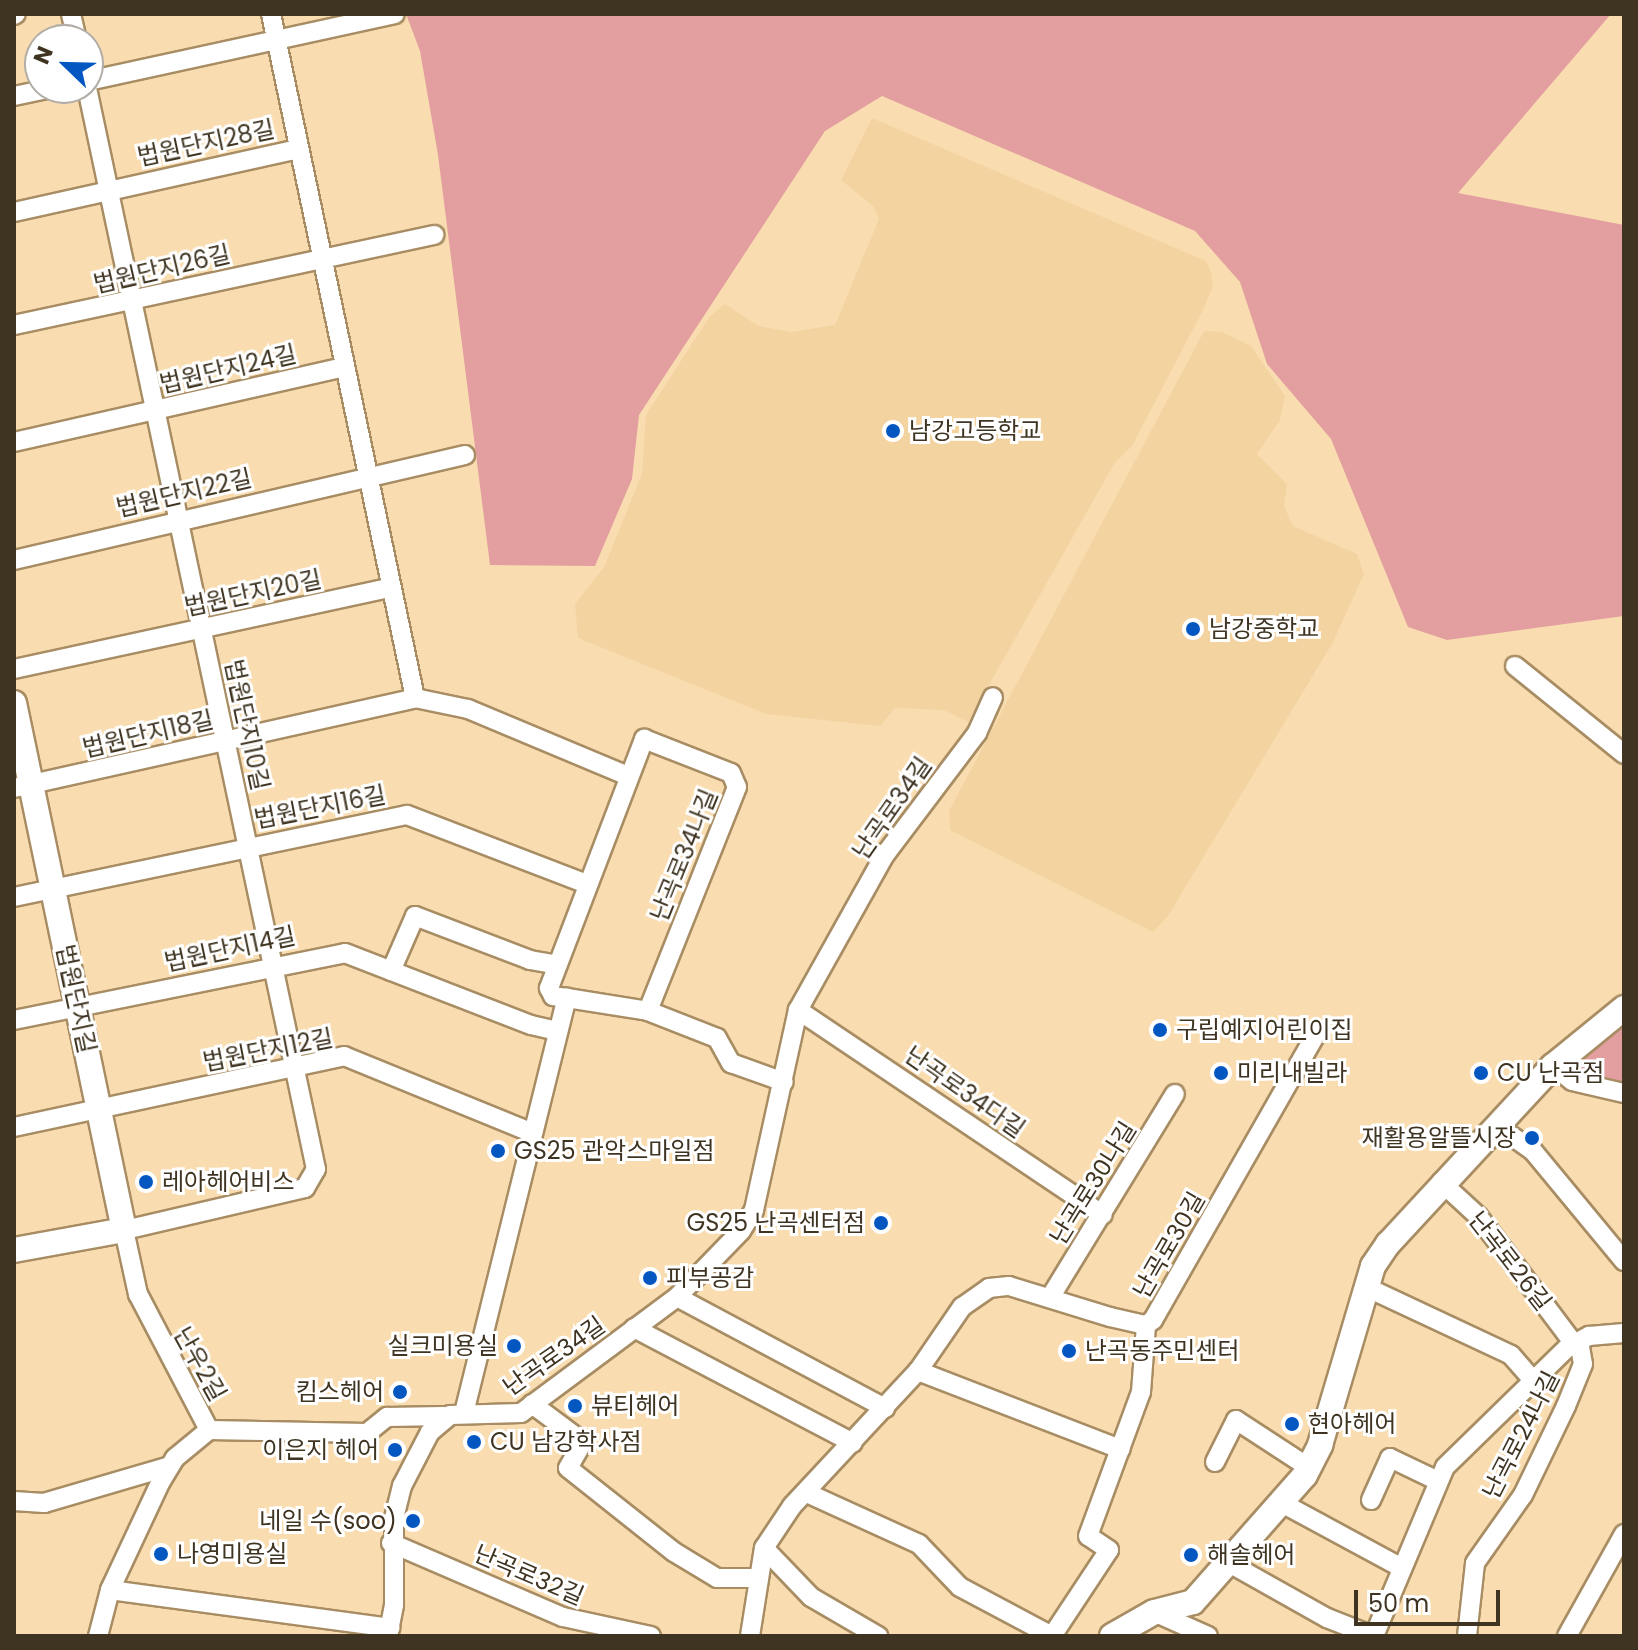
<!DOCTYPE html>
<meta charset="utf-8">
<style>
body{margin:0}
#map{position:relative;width:1638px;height:1650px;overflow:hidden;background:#f9ddb1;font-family:Poppins,"Noto Sans KR",sans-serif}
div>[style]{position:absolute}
.built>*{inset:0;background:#f3d3a0}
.green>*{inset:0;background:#e39f9f}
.roads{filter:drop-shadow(2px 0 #a88d64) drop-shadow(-2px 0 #a88d64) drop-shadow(0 2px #a88d64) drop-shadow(0 -2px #a88d64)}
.minor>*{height:18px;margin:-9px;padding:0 9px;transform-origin:9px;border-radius:9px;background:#fff}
.tertiary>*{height:24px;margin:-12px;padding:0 12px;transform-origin:12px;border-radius:12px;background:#fff}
.dots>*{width:22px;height:22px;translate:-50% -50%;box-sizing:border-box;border:4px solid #fff;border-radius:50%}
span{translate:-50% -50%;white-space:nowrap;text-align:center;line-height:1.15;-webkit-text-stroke:6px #fff;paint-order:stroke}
.street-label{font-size:24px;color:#3f3422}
.poi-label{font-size:24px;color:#3f3422}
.left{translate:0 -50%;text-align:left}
.right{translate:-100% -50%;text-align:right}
.frame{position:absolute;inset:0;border:16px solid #3f3422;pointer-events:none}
.north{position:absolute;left:24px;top:24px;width:80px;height:80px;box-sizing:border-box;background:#fff;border:2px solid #b2aea7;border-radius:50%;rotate:293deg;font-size:22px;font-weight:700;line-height:32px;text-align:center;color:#3f3422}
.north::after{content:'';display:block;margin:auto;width:28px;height:36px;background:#0457c1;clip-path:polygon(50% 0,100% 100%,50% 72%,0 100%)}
.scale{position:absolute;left:1354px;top:1590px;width:146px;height:36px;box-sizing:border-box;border:4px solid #3f3422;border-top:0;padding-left:10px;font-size:24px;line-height:28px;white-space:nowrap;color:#3f3422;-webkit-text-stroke:6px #fff;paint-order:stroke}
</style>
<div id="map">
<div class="built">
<i style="clip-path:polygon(872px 118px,1206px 261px,1211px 272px,1213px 287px,1202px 312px,1132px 446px,1114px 464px,968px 722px,944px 710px,895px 708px,880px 726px,766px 714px,578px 638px,575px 604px,604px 567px,642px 474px,646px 415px,710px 316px,725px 304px,758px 326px,791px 332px,835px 325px,879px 219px,873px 206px,841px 180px)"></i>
<i style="clip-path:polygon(1204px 331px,1222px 332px,1251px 346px,1285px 396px,1280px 420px,1257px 454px,1287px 484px,1284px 506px,1293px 526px,1357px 554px,1364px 574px,1332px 644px,1168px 916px,1153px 932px,950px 830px,949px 811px)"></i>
</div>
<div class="green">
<i style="clip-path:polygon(406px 14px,1611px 14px,1458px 193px,1624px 225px,1624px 616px,1447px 640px,1408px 627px,1331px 439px,1267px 364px,1240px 282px,1195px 231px,882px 96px,825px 131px,639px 415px,632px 479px,595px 566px,490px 565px,438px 155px,420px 51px)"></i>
<i style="clip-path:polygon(1624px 1018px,1624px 1083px,1570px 1070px,1569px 1062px)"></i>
</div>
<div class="roads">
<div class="minor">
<i style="left:71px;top:14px;width:27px;rotate:77deg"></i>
<i style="left:271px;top:14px;width:699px;rotate:78.11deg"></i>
<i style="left:14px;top:15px;width:2px;rotate:-27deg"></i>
<i style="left:88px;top:81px;width:314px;rotate:-12.3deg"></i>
<i style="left:87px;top:88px;width:1105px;rotate:78.04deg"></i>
<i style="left:316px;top:1169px;width:22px;rotate:120deg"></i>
<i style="left:305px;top:1188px;width:186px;rotate:166.9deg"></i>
<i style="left:124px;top:1230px;width:66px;rotate:77.7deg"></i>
<i style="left:138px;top:1294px;width:153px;rotate:62.4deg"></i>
<i style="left:209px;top:1430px;width:44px;rotate:140.5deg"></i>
<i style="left:175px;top:1458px;width:27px;rotate:121deg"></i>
<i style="left:161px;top:1481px;width:120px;rotate:115.1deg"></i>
<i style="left:110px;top:1590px;width:48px;rotate:104.6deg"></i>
<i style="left:14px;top:96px;width:40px;rotate:-12deg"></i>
<i style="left:14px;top:212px;width:292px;rotate:-12.5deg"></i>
<i style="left:14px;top:325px;width:430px;rotate:-12.1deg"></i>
<i style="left:14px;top:442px;width:338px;rotate:-12.8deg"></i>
<i style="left:14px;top:560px;width:463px;rotate:-13.1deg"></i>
<i style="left:1515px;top:666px;width:140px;rotate:38.9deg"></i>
<i style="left:14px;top:669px;width:385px;rotate:-12.2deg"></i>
<i style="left:14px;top:788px;width:411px;rotate:-12.6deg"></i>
<i style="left:415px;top:698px;width:54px;rotate:11.7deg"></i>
<i style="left:468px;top:709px;width:171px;rotate:22.7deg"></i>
<i style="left:14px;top:897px;width:401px;rotate:-11.8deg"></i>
<i style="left:407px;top:815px;width:193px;rotate:21deg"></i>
<i style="left:391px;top:971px;width:60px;rotate:-66.4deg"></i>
<i style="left:415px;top:916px;width:123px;rotate:20.9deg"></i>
<i style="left:530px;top:960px;width:27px;rotate:10deg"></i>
<i style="left:567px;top:998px;width:82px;rotate:9.1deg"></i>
<i style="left:648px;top:1011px;width:74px;rotate:21.4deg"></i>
<i style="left:717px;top:1038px;width:29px;rotate:61deg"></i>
<i style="left:731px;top:1063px;width:56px;rotate:19.7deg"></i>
<i style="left:798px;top:1010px;width:367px;rotate:33.9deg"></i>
<i style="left:14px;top:1020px;width:338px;rotate:-11.4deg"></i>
<i style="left:345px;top:953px;width:199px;rotate:21.2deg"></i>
<i style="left:531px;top:1025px;width:28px;rotate:13deg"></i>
<i style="left:1553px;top:1066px;width:24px;rotate:38deg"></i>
<i style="left:1572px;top:1081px;width:53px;rotate:13deg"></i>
<i style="left:1496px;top:1125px;width:45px;rotate:35.1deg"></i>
<i style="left:1533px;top:1151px;width:143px;rotate:50.4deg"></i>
<i style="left:14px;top:1127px;width:338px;rotate:-12.1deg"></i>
<i style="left:344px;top:1056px;width:201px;rotate:22.2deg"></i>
<i style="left:1441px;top:1182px;width:50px;rotate:42.6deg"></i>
<i style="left:1478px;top:1216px;width:160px;rotate:53.1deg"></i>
<i style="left:1366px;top:1287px;width:160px;rotate:25.1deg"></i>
<i style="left:1511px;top:1355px;width:33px;rotate:49deg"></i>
<i style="left:1051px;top:1296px;width:237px;rotate:-58.5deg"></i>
<i style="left:677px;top:1297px;width:236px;rotate:28.1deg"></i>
<i style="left:634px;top:1328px;width:247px;rotate:27.7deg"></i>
<i style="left:918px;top:1371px;width:217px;rotate:21.1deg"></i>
<i style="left:532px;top:1404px;width:64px;rotate:36.7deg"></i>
<i style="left:583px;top:1442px;width:30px;rotate:120deg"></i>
<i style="left:568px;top:1468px;width:135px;rotate:38.4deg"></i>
<i style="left:674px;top:1552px;width:50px;rotate:31.2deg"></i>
<i style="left:717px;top:1578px;width:42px"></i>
<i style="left:464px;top:1413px;width:428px;rotate:-76.1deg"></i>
<i style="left:567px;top:998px;width:14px;rotate:-172deg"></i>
<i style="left:553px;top:996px;width:9px;rotate:-117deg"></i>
<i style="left:549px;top:988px;width:267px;rotate:-69.1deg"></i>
<i style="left:644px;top:739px;width:93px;rotate:21.3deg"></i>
<i style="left:731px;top:773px;width:15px;rotate:67deg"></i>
<i style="left:737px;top:787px;width:241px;rotate:111.7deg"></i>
<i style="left:209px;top:1430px;width:158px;rotate:1.1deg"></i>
<i style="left:367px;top:1433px;width:26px;rotate:-39deg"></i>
<i style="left:387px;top:1417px;width:57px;rotate:-1deg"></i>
<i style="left:1215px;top:1462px;width:47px;rotate:-63.4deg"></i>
<i style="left:1236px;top:1420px;width:86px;rotate:33.1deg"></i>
<i style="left:807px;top:1493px;width:123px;rotate:24.5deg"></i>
<i style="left:919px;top:1544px;width:59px;rotate:46.4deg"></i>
<i style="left:960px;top:1587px;width:104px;rotate:28deg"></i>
<i style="left:1371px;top:1500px;width:46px;rotate:-65.7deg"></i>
<i style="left:1390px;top:1458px;width:53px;rotate:25.6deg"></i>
<i style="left:14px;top:1501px;width:30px;rotate:4deg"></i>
<i style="left:44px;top:1503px;width:131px;rotate:-16.4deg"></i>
<i style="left:1280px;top:1502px;width:139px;rotate:28.4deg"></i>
<i style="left:391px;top:1543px;width:187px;rotate:23.3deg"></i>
<i style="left:563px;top:1617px;width:90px;rotate:12.2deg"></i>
<i style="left:764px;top:1548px;width:68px;rotate:46.2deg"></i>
<i style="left:811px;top:1597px;width:78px;rotate:30.2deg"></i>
<i style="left:1229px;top:1563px;width:112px;rotate:29.3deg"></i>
<i style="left:1327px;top:1618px;width:49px;rotate:21.4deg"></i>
<i style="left:110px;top:1590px;width:283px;rotate:7.7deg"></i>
<i style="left:1154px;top:1612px;width:59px;rotate:24deg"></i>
<i style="left:388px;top:1636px;width:32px;rotate:-79deg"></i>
<i style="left:394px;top:1605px;width:87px;rotate:-90deg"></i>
<i style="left:394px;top:1518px;width:33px;rotate:-76deg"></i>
<i style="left:402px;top:1486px;width:61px;rotate:-62.6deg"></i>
<i style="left:430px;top:1432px;width:26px;rotate:-40deg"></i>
<i style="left:450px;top:1415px;width:71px;rotate:-1.6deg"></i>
<i style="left:521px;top:1413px;width:194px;rotate:-36.6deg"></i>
<i style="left:677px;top:1297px;width:92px;rotate:-45.9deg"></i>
<i style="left:741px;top:1231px;width:25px;rotate:-58deg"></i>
<i style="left:754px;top:1210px;width:205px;rotate:-77.6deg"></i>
<i style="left:798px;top:1010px;width:176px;rotate:-60.8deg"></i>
<i style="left:884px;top:856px;width:154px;rotate:-52.9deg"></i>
<i style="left:977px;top:733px;width:39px;rotate:-66deg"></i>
<i style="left:750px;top:1636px;width:89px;rotate:-81deg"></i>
<i style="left:764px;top:1548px;width:50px;rotate:-56.3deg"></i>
<i style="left:792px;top:1506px;width:185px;rotate:-47deg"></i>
<i style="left:918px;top:1371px;width:78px;rotate:-55.5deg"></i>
<i style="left:962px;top:1307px;width:33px;rotate:-35deg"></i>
<i style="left:989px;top:1288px;width:20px;rotate:-6deg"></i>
<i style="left:1009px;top:1286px;width:106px;rotate:17.1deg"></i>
<i style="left:1110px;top:1317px;width:37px;rotate:13deg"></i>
<i style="left:1146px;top:1325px;width:9px;rotate:-36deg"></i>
<i style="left:1153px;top:1320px;width:331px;rotate:-60.3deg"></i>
<i style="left:1052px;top:1636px;width:103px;rotate:-56.5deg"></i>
<i style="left:1109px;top:1550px;width:25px;rotate:-146deg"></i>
<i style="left:1088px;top:1536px;width:153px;rotate:-69.8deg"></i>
<i style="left:1141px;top:1392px;width:67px;rotate:-85.7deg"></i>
<i style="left:1374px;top:1636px;width:183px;rotate:-67.2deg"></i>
<i style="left:1445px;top:1467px;width:170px;rotate:-44.3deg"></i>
<i style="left:1567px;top:1348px;width:25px;rotate:-29deg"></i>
<i style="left:1589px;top:1336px;width:35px;rotate:-5deg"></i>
<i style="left:1467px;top:1636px;width:73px;rotate:-83.7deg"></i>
<i style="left:1475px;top:1563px;width:83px;rotate:-54.8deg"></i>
<i style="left:1523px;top:1495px;width:99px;rotate:-64.2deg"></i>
<i style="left:1566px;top:1406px;width:45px;rotate:-68deg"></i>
<i style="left:1583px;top:1364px;width:22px;rotate:-100deg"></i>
<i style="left:1567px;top:1636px;width:117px;rotate:-60.8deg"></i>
</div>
<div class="tertiary">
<i style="left:14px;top:703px;width:538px;rotate:78.21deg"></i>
<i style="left:124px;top:1230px;width:112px;rotate:169.7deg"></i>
<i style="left:1112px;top:1636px;width:48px;rotate:-29.7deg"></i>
<i style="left:1154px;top:1612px;width:40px;rotate:-14.4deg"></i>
<i style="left:1193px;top:1602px;width:169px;rotate:-48.6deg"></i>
<i style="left:1305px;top:1475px;width:34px;rotate:-63deg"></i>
<i style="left:1320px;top:1445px;width:187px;rotate:-73.5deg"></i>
<i style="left:1373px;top:1266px;width:27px;rotate:-56deg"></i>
<i style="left:1388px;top:1244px;width:243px;rotate:-47.2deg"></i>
<i style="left:1553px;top:1066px;width:92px;rotate:-39.2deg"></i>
</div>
</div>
<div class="dots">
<i style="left:893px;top:431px;background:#0457c1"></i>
<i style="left:1193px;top:629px;background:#0457c1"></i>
<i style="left:1160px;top:1030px;background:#0457c1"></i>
<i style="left:1221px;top:1073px;background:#0457c1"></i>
<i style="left:1481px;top:1073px;background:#0457c1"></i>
<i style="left:1532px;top:1138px;background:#0457c1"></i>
<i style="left:498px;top:1151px;background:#0457c1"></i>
<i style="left:146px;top:1182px;background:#0457c1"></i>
<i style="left:881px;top:1223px;background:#0457c1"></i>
<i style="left:650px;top:1278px;background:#0457c1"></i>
<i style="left:514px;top:1346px;background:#0457c1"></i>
<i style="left:1069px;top:1351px;background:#0457c1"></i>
<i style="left:400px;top:1392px;background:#0457c1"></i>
<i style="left:575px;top:1406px;background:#0457c1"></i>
<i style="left:1292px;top:1424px;background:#0457c1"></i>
<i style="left:474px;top:1442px;background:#0457c1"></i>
<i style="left:395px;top:1450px;background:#0457c1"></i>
<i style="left:413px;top:1521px;background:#0457c1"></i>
<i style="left:161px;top:1554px;background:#0457c1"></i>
<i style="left:1191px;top:1555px;background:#0457c1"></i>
</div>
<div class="street-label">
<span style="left:206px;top:143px;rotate:-12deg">법원단지28길</span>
<span style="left:162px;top:269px;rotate:-13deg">법원단지26길</span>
<span style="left:228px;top:369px;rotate:-13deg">법원단지24길</span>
<span style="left:184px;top:493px;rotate:-13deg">법원단지22길</span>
<span style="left:253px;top:593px;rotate:-12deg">법원단지20길</span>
<span style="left:247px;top:725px;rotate:78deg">법원단지10길</span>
<span style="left:148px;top:734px;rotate:-13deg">법원단지18길</span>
<span style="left:320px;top:807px;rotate:-11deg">법원단지16길</span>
<span style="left:892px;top:808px;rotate:-55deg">난곡로34길</span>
<span style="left:684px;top:855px;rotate:-68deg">난곡로34나길</span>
<span style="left:230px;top:949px;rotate:-12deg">법원단지14길</span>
<span style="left:76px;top:999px;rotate:78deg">법원단지길</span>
<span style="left:268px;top:1050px;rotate:-11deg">법원단지12길</span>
<span style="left:965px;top:1092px;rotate:35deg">난곡로34다길</span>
<span style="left:1093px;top:1183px;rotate:-58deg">난곡로30나길</span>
<span style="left:1169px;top:1245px;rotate:-60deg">난곡로30길</span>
<span style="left:1510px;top:1261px;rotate:52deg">난곡로26길</span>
<span style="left:554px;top:1356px;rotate:-35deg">난곡로34길</span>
<span style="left:200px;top:1364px;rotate:61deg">난우2길</span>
<span style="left:1521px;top:1435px;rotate:-63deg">난곡로24나길</span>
<span style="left:529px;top:1575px;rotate:23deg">난곡로32길</span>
</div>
<div class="poi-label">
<span class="left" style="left:909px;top:431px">남강고등학교</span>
<span class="left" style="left:1209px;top:629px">남강중학교</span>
<span class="left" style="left:1176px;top:1030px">구립예지어린이집</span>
<span class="left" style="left:1237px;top:1073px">미리내빌라</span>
<span class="left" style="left:1497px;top:1073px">CU 난곡점</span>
<span class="right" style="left:1516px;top:1138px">재활용알뜰시장</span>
<span class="left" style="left:514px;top:1151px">GS25 관악스마일점</span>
<span class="left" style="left:162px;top:1182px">레아헤어비스</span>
<span class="right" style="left:865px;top:1223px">GS25 난곡센터점</span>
<span class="left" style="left:666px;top:1278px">피부공감</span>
<span class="right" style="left:498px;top:1346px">실크미용실</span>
<span class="left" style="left:1085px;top:1351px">난곡동주민센터</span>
<span class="right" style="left:384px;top:1392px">킴스헤어</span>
<span class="left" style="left:591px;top:1406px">뷰티헤어</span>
<span class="left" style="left:1308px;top:1424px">현아헤어</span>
<span class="left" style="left:490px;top:1442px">CU 남강학사점</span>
<span class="right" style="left:379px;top:1450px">이은지 헤어</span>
<span class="right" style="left:397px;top:1521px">네일 수(soo)</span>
<span class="left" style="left:177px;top:1554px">나영미용실</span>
<span class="left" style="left:1207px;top:1555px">해솔헤어</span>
</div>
<div class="frame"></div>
<div class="north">N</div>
<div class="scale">50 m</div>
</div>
